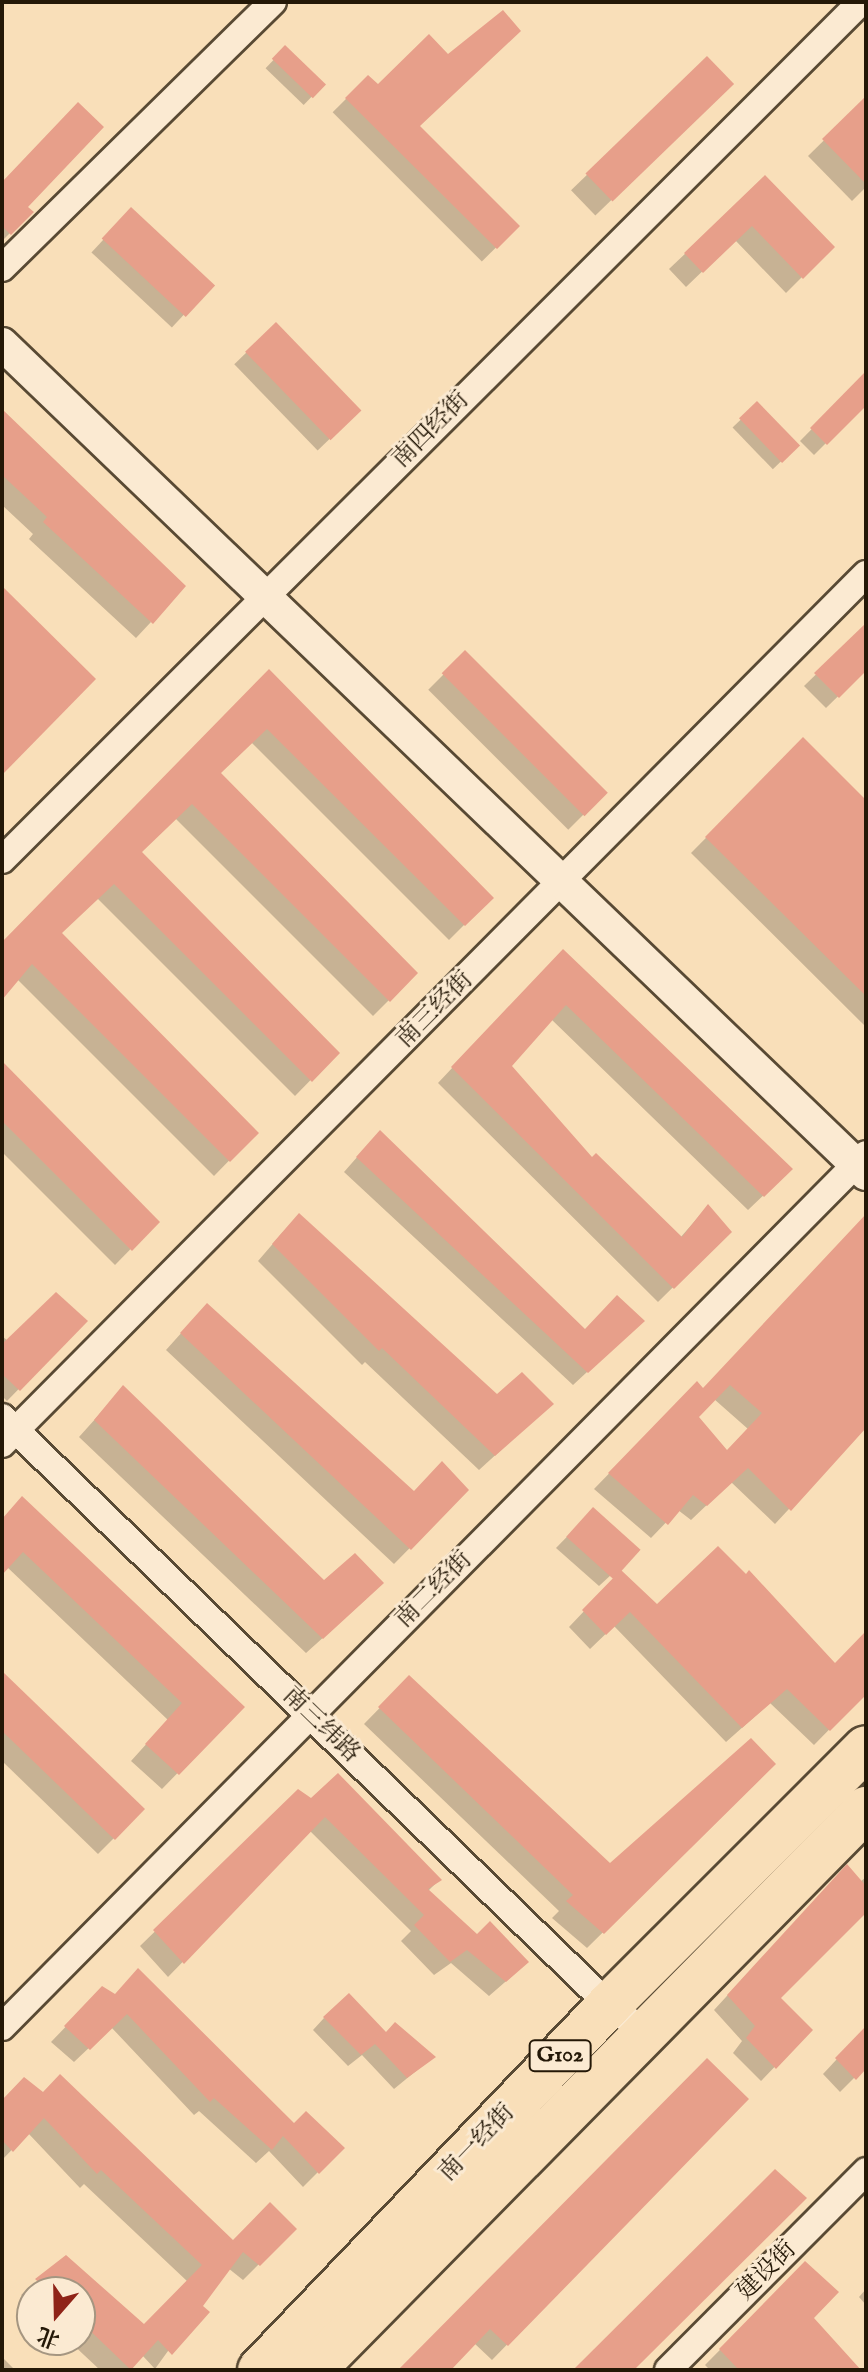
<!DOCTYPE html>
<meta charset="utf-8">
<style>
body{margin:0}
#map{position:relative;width:868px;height:2372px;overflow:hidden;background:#f9dfb9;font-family:"IM FELL English","Noto Serif SC",serif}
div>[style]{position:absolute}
.shadow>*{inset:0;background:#0003;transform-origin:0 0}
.building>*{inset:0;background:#e79f8a;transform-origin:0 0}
.roads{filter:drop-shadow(2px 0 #594a34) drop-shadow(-2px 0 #594a34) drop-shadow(0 2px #594a34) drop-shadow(0 -2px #594a34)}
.minor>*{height:26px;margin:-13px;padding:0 13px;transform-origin:13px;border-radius:13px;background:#fbead2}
.tertiary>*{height:32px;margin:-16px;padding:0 16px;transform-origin:16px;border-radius:16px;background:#fbead2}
.trunk>*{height:44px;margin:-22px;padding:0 22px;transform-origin:22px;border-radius:22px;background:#f9dfb9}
span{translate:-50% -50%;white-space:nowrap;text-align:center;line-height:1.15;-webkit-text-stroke:6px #fbead2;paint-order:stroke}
.shield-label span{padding:2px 6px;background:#fbead2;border:2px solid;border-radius:6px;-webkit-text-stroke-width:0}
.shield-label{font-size:22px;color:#241807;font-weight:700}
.street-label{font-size:24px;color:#241807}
.frame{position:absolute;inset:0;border:4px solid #241807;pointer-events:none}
.north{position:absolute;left:16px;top:2276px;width:80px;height:80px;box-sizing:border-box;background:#fbead2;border:2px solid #a59681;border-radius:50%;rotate:200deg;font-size:22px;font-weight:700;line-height:32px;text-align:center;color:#241807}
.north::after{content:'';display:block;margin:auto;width:28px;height:36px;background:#8f2418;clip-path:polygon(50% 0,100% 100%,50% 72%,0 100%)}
</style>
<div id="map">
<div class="shadow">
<i style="left:285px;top:48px;width:53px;height:28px;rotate:44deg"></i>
<i style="left:707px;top:59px;width:35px;height:189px;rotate:46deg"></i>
<i style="left:368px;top:77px;width:211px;height:50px;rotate:45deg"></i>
<i style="clip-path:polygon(866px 99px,866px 187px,852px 201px,808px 156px)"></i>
<i style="clip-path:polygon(765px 178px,832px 247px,786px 293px,735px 240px,686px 287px,669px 269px)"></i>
<i style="clip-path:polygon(2px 184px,31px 212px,2px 241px)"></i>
<i style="left:131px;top:210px;width:110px;height:58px;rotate:43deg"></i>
<i style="left:276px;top:324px;width:120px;height:58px;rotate:46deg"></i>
<i style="clip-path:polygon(866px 374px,866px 403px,814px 455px,800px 441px)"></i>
<i style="left:757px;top:404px;width:58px;height:34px;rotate:46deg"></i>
<i style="clip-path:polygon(2px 411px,151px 622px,136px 638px,29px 539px,33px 534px,2px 505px)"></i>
<i style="clip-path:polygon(866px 626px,866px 669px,826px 708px,804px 686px)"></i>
<i style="left:465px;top:653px;width:198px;height:52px;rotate:45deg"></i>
<i style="clip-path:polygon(269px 672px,491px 898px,449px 940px,251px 742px,219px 773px,416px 973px,373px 1016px,175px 818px,139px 852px,337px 1053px,295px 1096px,97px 898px,60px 933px,256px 1133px,214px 1176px,17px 979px,2px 996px,2px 943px)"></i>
<i style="clip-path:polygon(803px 740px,866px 802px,866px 1027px,691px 853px)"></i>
<i style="clip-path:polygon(548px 966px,791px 1169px,748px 1210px,551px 1019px,509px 1066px,592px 1160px,680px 1238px,707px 1207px,729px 1232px,658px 1302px,438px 1083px)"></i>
<i style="clip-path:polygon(2px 1064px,157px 1222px,115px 1265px,2px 1152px)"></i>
<i style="clip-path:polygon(366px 1147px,585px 1331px,628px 1334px,573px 1385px,344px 1172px)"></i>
<i style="clip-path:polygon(evenodd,866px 1216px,866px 1426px,775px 1524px,731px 1482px,691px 1520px,678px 1510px,651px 1538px,594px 1489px,697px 1383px,703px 1390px,866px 1216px,714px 1399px,748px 1429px,726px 1452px,697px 1417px,714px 1399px)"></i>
<i style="clip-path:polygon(283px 1232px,497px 1397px,535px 1419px,479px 1470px,365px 1362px,362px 1365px,258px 1261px)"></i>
<i style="clip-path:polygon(85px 1321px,7px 1401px,2px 1396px,2px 1336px,8px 1341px)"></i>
<i style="clip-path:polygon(192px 1321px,413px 1493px,467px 1490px,394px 1564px,166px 1350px)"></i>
<i style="clip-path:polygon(123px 1388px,324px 1583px,366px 1599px,306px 1653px,79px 1437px)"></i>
<i style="clip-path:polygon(593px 1510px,625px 1562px,599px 1586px,556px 1548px)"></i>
<i style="clip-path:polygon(2px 1519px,242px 1707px,162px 1789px,131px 1761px,168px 1720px,7px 1567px,2px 1572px)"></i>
<i style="clip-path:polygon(606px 1588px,834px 1666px,866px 1633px,866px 1692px,814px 1745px,770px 1703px,726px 1742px,614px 1626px,590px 1649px,569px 1627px)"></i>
<i style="clip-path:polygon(2px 1674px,143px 1809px,98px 1854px,2px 1761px)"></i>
<i style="clip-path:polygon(409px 1678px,610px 1866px,774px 1764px,587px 1948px,552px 1918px,559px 1911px,364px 1724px)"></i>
<i style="clip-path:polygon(298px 1792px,439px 1880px,428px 1891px,511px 1977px,489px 1996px,451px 1963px,434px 1975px,401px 1941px,411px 1931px,310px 1831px,168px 1977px,140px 1946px)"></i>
<i style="clip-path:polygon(866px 1877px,866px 1910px,778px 1998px,810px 2030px,761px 2081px,733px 2053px,742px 2041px,714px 2010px,833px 1881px,860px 1882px)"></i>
<i style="clip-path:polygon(103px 1988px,294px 2126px,342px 2148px,303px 2187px,269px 2151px,256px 2163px,199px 2111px,194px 2115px,111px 2027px,74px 2062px,51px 2042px)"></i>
<i style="clip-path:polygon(324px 2018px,386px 2034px,433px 2057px,394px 2089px,362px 2055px,348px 2066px,313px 2030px)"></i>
<i style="clip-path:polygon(866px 2028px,866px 2066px,840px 2092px,823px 2074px)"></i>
<i style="clip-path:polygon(24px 2079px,232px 2242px,294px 2229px,243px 2280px,228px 2268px,155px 2369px,142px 2355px,128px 2370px,100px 2370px,68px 2340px,80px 2340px,80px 2292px,32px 2292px,32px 2306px,21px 2295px,66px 2257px,144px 2326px,188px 2282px,84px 2184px,80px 2188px,28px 2133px,2px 2160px,2px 2102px)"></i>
<i style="clip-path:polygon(746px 2099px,492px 2360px,474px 2343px,449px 2370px,403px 2370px)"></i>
<i style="clip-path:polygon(805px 2264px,811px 2318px,858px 2370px,710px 2370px,705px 2365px)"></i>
<i style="clip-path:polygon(866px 2289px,866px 2305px,859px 2297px)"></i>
<i style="clip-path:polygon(2px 2357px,15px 2370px,2px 2370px)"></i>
</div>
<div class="building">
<i style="clip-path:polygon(503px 10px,521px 31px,420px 126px,520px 226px,497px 249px,345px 98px,368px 75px,378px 84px,429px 34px,448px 54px)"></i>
<i style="left:285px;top:45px;width:57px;height:19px;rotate:44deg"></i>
<i style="left:707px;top:56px;width:39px;height:169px;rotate:46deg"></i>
<i style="clip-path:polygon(866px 96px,866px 184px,822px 139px)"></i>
<i style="clip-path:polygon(78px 102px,104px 127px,28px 207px,34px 212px,11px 235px,2px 226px,2px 182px)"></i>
<i style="clip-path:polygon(765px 175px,835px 247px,803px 279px,752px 226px,703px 273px,684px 253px)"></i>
<i style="left:131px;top:207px;width:115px;height:43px;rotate:43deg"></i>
<i style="left:276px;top:322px;width:123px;height:43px;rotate:46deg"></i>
<i style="clip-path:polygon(866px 371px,866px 406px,827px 445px,810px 428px)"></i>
<i style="left:757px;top:401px;width:62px;height:25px;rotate:46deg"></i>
<i style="clip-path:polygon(2px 409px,186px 586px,153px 624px,43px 522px,47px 517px,2px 475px)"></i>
<i style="clip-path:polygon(2px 586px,96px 679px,2px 775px)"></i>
<i style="clip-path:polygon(866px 623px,866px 671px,839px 698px,814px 673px)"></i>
<i style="left:465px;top:650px;width:202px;height:33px;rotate:45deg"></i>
<i style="clip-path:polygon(269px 669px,494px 898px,465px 926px,267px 729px,221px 773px,418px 973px,390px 1002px,192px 804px,142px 852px,340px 1053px,312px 1082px,114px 884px,62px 933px,259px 1133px,230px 1162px,32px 964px,2px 1000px,2px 942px)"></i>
<i style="clip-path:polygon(803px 737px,866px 800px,866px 996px,705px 837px)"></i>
<i style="clip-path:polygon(563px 949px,793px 1169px,764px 1197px,566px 1005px,512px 1066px,592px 1157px,596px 1153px,682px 1237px,708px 1204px,732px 1232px,674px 1289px,451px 1067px)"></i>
<i style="clip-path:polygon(2px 1061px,160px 1222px,132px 1251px,2px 1121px)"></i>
<i style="clip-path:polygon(380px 1130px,585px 1329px,617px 1295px,645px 1321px,588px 1373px,356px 1157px)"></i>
<i style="clip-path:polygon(299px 1213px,497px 1394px,522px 1372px,554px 1404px,495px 1456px,382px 1348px,379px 1351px,272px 1244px)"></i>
<i style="clip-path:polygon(evenodd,866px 1214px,866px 1428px,791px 1511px,748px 1468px,707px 1506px,693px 1495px,668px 1525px,608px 1473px,697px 1381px,703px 1388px,866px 1214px,730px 1385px,762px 1413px,727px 1450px,699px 1417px,730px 1385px)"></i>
<i style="clip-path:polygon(56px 1292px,88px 1321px,20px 1391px,2px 1374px,2px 1344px)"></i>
<i style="clip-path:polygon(207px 1303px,414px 1491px,442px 1461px,469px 1490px,411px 1550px,180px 1333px)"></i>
<i style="clip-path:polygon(123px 1385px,324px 1580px,355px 1553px,384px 1583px,323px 1639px,94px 1420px)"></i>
<i style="clip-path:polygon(22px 1496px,245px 1707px,179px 1775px,145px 1744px,182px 1703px,23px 1552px,2px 1575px,2px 1519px)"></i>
<i style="left:593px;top:1507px;width:64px;height:40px;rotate:42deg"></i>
<i style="clip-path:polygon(718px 1546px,746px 1574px,749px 1570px,835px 1663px,866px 1631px,866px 1695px,830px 1731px,787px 1689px,742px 1728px,630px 1612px,606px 1635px,582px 1610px,621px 1570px,657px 1604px)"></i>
<i style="clip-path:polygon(2px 1671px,145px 1809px,115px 1840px,2px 1731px)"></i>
<i style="clip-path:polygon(409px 1675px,610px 1863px,751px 1738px,776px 1764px,604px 1934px,566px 1901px,573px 1895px,378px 1707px)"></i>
<i style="clip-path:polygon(338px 1773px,442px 1880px,428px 1889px,477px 1934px,490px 1921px,529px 1962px,506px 1982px,467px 1950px,450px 1962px,414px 1925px,424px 1915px,325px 1817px,184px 1964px,153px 1930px,298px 1789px,311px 1798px)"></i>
<i style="clip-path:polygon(847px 1864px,866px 1886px,866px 1913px,781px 1998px,813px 2030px,776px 2069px,746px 2038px,755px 2026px,727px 1995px)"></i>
<i style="clip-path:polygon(138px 1968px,294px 2123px,306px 2111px,345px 2148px,319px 2174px,283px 2136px,272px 2150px,214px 2098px,210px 2102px,127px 2014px,90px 2050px,64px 2026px,102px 1986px,115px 1994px)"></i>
<i style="clip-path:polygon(349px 1993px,386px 2032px,395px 2022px,436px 2057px,407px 2078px,375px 2044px,361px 2055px,323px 2017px)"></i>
<i style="clip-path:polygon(866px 2026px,866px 2069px,856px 2080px,835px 2058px)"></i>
<i style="clip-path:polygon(707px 2058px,749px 2099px,508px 2346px,490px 2329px,451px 2370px,398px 2370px)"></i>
<i style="clip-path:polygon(60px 2074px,233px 2240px,270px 2202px,297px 2229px,260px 2266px,243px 2252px,203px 2306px,210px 2312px,172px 2355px,158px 2340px,131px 2370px,80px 2321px,80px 2292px,49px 2292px,35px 2279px,66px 2255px,144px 2324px,202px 2265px,101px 2170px,97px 2174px,44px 2118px,13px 2152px,2px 2140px,2px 2100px,24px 2077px,43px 2092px)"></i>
<i style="clip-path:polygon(775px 2169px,807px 2198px,634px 2370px,573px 2370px)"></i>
<i style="clip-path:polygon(805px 2261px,839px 2292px,814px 2318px,861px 2370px,739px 2370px,719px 2349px)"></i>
</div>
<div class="roads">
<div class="minor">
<i style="left:2px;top:268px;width:380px;rotate:-44.5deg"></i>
<i style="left:2px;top:860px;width:1214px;rotate:-44.97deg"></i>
<i style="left:2px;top:1417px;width:845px;rotate:44.09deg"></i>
<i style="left:609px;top:2005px;width:43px;rotate:37.4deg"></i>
<i style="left:2px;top:1444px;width:1226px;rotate:-45.2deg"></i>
<i style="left:2px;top:2027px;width:1228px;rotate:-45.3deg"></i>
<i style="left:668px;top:2370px;width:281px;rotate:-45.1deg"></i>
</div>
<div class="tertiary">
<i style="left:2px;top:344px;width:1198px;rotate:43.85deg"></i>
</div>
<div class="trunk">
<i style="left:260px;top:2370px;width:505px;rotate:-46.28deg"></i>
<i style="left:609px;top:2005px;width:363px;rotate:-45deg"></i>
<i style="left:313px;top:2370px;width:788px;rotate:-45.41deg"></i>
</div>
</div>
<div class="shield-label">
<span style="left:560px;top:2056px">G102</span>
</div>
<div class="street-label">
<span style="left:431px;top:430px;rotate:-45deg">南四经街</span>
<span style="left:435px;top:1010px;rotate:-45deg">南三经街</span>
<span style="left:434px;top:1590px;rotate:-45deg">南二经街</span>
<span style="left:321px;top:1725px;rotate:44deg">南三纬路</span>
<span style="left:477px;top:2143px;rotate:-46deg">南一经街</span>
<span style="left:767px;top:2271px;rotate:-45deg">建设街</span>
</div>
<div class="frame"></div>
<div class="north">北</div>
</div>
